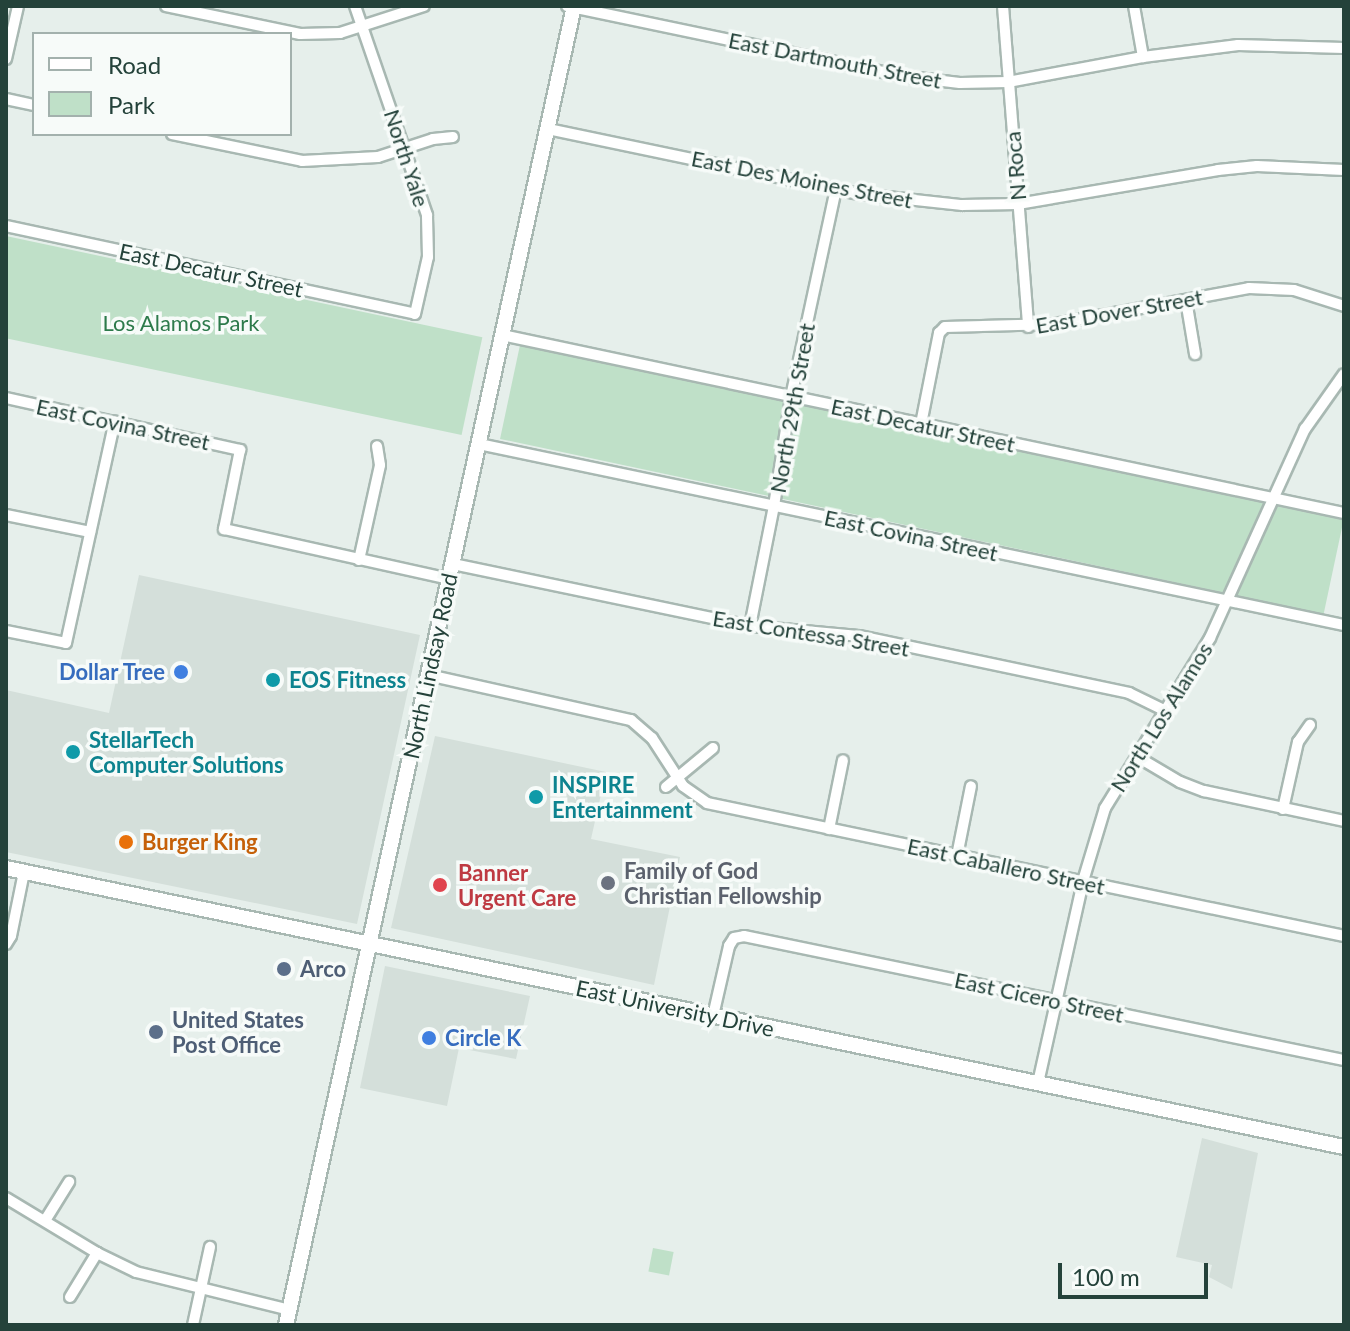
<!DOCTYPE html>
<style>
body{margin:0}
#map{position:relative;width:1350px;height:1331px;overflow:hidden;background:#e6efeb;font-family:Lato,sans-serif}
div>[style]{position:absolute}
.built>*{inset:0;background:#d4dfda}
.green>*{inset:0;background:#bfe0c8;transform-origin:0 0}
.roads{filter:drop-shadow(2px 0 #a8b8b2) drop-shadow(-2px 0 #a8b8b2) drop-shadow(0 2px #a8b8b2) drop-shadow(0 -2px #a8b8b2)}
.minor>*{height:10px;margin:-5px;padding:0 5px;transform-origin:5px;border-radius:5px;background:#fff}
.secondary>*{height:14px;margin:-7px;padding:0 7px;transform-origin:7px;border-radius:7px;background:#fff}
.dots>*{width:22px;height:22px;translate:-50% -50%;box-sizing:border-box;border:4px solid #f7fbf9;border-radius:50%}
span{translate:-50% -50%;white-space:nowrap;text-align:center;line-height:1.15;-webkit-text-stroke:7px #f7fbf9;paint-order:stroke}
.street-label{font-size:22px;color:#24423a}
.park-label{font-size:22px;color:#2d7a4b}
.shop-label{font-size:22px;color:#366cbe;font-weight:700}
.right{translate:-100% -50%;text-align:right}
.left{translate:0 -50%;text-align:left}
.culture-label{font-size:22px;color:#0d838f;font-weight:700}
.food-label{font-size:22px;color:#c56008;font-weight:700}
.worship-label{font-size:22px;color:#5b616d;font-weight:700}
.health-label{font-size:22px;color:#be3a42;font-weight:700}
.service-label{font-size:22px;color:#4e5e75;font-weight:700}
.frame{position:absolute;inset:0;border:8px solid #24423a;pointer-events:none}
.legend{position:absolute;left:32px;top:32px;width:260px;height:104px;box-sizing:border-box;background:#f7fbf9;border:2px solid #a3b1ad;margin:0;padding:10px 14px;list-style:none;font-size:24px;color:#24423a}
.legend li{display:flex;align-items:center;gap:16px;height:40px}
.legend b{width:40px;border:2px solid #a3b1ad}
.scale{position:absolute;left:1058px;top:1263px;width:150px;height:36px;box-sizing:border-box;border:4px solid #24423a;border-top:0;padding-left:10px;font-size:24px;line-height:28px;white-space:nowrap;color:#24423a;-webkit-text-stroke:6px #f7fbf9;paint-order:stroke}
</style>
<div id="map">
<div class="built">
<i style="clip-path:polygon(139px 575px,420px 635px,357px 924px,6px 852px,6px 690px,109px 713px)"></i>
<i style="clip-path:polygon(435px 736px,606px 772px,591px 839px,680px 857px,654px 985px,391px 928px)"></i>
<i style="clip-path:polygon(385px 966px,530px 996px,516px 1059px,459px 1048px,447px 1106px,360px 1088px)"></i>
<i style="clip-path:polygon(1202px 1138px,1258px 1153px,1232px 1289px,1209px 1277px,1212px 1265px,1176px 1257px)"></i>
</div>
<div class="green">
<i style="left:6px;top:236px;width:487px;height:100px;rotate:12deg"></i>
<i style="left:520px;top:345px;width:842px;height:96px;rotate:12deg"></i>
<i style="left:653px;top:1248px;width:21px;height:24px;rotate:11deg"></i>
</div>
<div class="roads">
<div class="minor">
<i style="left:166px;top:6px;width:137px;rotate:11.8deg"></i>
<i style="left:300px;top:34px;width:40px;rotate:-1.4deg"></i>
<i style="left:340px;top:33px;width:88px;rotate:-17.8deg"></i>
<i style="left:567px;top:6px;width:341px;rotate:11.8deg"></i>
<i style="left:901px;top:76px;width:59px;rotate:6.8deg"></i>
<i style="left:960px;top:83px;width:48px;rotate:-1.2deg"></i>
<i style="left:1008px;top:82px;width:137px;rotate:-10.5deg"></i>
<i style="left:1143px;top:57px;width:96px;rotate:-7.2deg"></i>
<i style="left:1238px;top:45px;width:106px;rotate:1.6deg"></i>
<i style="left:1003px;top:6px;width:322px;rotate:85.5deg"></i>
<i style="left:1134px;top:6px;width:52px;rotate:80deg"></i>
<i style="left:6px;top:59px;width:54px;rotate:-77.2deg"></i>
<i style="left:6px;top:99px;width:29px;rotate:12deg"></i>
<i style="left:548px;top:129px;width:319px;rotate:11.8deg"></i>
<i style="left:860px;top:194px;width:103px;rotate:6.2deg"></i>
<i style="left:962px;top:205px;width:56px;rotate:-1deg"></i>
<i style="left:1018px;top:204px;width:203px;rotate:-9.6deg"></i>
<i style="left:1218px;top:170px;width:39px;rotate:-6deg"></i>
<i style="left:1257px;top:166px;width:87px;rotate:2.6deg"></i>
<i style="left:172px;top:134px;width:133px;rotate:11.7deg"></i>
<i style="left:302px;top:161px;width:76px;rotate:-3deg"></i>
<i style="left:378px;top:157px;width:58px;rotate:-18.1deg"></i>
<i style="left:433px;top:139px;width:20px;rotate:-6deg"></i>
<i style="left:6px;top:226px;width:418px;rotate:12.1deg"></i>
<i style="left:415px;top:314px;width:58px;rotate:-77.2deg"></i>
<i style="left:428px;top:257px;width:42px;rotate:-91.4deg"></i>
<i style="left:427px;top:215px;width:221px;rotate:-109deg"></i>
<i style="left:1186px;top:300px;width:55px;rotate:80.5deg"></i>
<i style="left:502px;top:335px;width:861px;rotate:11.94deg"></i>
<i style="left:6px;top:398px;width:240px;rotate:12.5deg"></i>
<i style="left:240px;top:450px;width:81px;rotate:101.4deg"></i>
<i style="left:224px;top:529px;width:230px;rotate:12.5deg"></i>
<i style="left:921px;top:424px;width:93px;rotate:-78.8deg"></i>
<i style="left:939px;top:333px;width:8px;rotate:-45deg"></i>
<i style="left:945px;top:327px;width:110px;rotate:-1.6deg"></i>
<i style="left:1055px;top:324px;width:197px;rotate:-10.5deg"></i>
<i style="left:1249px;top:288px;width:45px;rotate:2.5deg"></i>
<i style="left:1294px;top:290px;width:52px;rotate:17.7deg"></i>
<i style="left:479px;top:444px;width:884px;rotate:11.82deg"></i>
<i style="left:6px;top:515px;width:86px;rotate:11.4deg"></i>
<i style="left:359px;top:560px;width:97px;rotate:-77.5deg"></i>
<i style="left:380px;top:465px;width:19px;rotate:-99deg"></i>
<i style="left:453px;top:564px;width:303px;rotate:11.8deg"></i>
<i style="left:750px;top:626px;width:109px;rotate:5.2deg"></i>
<i style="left:859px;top:636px;width:276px;rotate:11.9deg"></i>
<i style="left:1129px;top:693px;width:41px;rotate:25.9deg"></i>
<i style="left:750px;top:626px;width:122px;rotate:-78.7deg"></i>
<i style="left:774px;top:506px;width:110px;rotate:-81.1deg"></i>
<i style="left:791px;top:397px;width:213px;rotate:-77.8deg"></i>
<i style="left:6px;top:631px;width:61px;rotate:11.3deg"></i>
<i style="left:66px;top:643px;width:227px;rotate:-77.6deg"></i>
<i style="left:428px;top:675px;width:208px;rotate:12.5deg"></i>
<i style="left:631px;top:720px;width:28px;rotate:41deg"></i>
<i style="left:652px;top:738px;width:57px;rotate:57.1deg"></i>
<i style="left:683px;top:786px;width:29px;rotate:35deg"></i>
<i style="left:707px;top:803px;width:651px;rotate:11.79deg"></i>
<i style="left:1136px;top:756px;width:51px;rotate:30.6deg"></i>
<i style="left:1180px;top:782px;width:26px;rotate:21deg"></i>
<i style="left:1204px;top:791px;width:143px;rotate:12.1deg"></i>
<i style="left:666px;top:787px;width:61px;rotate:-39.7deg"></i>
<i style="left:1283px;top:809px;width:69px;rotate:-77.4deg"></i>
<i style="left:1298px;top:742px;width:21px;rotate:-55deg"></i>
<i style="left:829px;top:829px;width:70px;rotate:-78.5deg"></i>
<i style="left:957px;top:856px;width:71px;rotate:-78.7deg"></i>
<i style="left:6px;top:944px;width:9px;rotate:-58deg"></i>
<i style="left:11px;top:936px;width:65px;rotate:-78.5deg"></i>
<i style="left:713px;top:1016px;width:72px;rotate:-77.1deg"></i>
<i style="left:729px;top:946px;width:9px;rotate:-58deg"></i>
<i style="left:734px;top:938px;width:10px;rotate:-11deg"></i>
<i style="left:744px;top:936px;width:613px;rotate:11.68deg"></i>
<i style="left:1038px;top:1083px;width:207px;rotate:-77.4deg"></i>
<i style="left:1083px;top:881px;width:76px;rotate:-73.2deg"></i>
<i style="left:1105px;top:808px;width:200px;rotate:-58.3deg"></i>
<i style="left:1210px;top:638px;width:230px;rotate:-65.6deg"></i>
<i style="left:1305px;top:429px;width:67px;rotate:-54.7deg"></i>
<i style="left:6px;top:1198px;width:106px;rotate:31.1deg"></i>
<i style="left:97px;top:1253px;width:43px;rotate:26deg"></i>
<i style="left:136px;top:1272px;width:158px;rotate:13.9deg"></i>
<i style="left:46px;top:1219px;width:44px;rotate:-58.1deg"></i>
<i style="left:70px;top:1297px;width:52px;rotate:-58.5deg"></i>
<i style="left:193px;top:1325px;width:80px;rotate:-77.7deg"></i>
</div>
<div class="secondary">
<i style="left:6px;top:868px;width:1367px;rotate:11.78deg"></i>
<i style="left:286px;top:1325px;width:1350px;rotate:-77.68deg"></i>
</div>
</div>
<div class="dots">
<i style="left:181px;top:672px;background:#3f7fe0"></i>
<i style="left:273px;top:680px;background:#0f9aa8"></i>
<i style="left:73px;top:752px;background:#0f9aa8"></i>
<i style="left:536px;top:797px;background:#0f9aa8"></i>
<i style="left:126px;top:842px;background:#e8710a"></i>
<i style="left:608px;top:883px;background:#6b7280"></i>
<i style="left:440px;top:885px;background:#e0444e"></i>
<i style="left:284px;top:969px;background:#5c6f8a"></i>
<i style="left:156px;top:1032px;background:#5c6f8a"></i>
<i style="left:429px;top:1038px;background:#3f7fe0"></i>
</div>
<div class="street-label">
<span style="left:835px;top:60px;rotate:11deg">East Dartmouth Street</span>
<span style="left:407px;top:158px;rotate:72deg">North Yale</span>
<span style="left:1015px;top:166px;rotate:-95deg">N Roca</span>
<span style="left:802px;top:179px;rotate:11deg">East Des Moines Street</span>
<span style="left:211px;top:270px;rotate:12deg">East Decatur Street</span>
<span style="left:1119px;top:311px;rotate:-10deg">East Dover Street</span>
<span style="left:792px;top:408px;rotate:-80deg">North 29th Street</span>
<span style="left:123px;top:424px;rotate:12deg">East Covina Street</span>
<span style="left:923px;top:425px;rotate:12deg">East Decatur Street</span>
<span style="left:911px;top:535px;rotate:12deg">East Covina Street</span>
<span style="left:811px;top:633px;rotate:9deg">East Contessa Street</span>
<span style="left:430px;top:666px;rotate:-78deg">North Lindsay Road</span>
<span style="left:1161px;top:717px;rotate:-58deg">North Los Alamos</span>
<span style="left:1006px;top:866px;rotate:12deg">East Caballero Street</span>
<span style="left:1039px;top:997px;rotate:12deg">East Cicero Street</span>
<span style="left:675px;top:1008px;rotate:12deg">East University Drive</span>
</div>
<div class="park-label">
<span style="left:181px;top:323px">Los Alamos Park</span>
</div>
<div class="shop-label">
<span class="right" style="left:165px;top:672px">Dollar Tree</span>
<span class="left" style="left:445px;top:1038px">Circle K</span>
</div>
<div class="culture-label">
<span class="left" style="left:289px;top:680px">EOS Fitness</span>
<span class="left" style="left:89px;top:752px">StellarTech<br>Computer Solutions</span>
<span class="left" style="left:552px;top:797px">INSPIRE<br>Entertainment</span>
</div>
<div class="food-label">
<span class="left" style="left:142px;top:842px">Burger King</span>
</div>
<div class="worship-label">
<span class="left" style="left:624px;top:883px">Family of God<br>Christian Fellowship</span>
</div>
<div class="health-label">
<span class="left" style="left:458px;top:885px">Banner<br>Urgent Care</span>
</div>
<div class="service-label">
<span class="left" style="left:300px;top:969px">Arco</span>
<span class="left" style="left:172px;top:1032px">United States<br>Post Office</span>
</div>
<div class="frame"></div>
<ul class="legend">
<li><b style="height:10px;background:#fff"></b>Road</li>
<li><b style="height:22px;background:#bfe0c8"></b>Park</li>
</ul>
<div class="scale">100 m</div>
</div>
